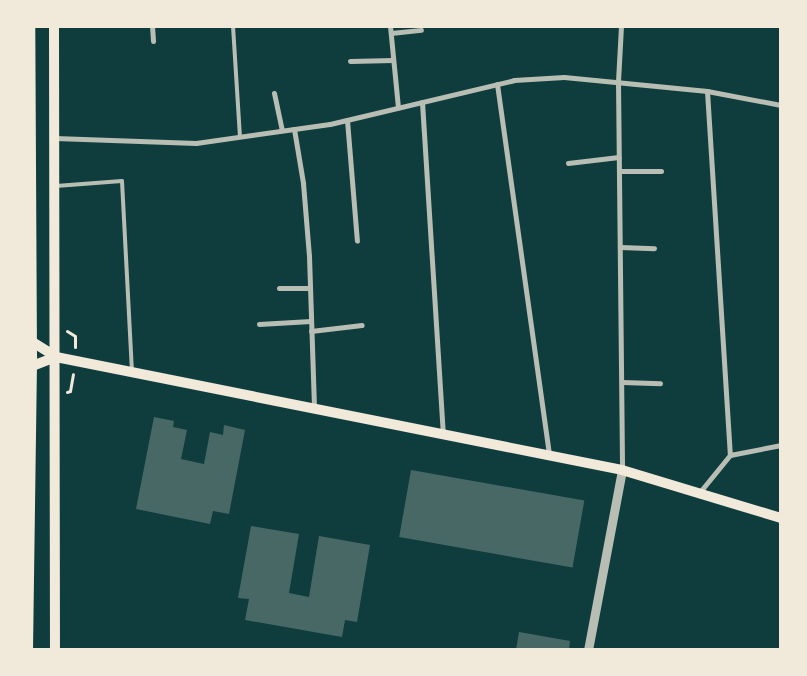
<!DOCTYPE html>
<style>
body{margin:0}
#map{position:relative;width:807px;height:676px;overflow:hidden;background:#0f3d3e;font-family:"Work Sans",sans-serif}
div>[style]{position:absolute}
.building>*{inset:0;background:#486865;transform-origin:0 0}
.path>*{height:3px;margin:-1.5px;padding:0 1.5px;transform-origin:1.5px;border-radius:1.5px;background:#f1e9da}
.service>*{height:4px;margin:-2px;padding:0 2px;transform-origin:2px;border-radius:2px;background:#b8beb3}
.minor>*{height:5px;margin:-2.5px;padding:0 2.5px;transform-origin:2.5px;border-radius:2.5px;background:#b8beb3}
.tertiary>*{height:9px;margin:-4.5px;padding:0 4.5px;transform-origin:4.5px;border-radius:4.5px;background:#b8beb3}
.secondary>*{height:10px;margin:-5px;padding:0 5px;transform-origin:5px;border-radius:5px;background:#f1e9da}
span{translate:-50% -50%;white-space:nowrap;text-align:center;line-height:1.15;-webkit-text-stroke:4px #f1e9da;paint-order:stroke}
.frame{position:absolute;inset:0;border:28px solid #f1e9da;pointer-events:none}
</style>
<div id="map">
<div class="building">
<i style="clip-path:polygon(154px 417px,174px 421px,173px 427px,187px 430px,181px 459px,204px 464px,210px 432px,223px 435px,224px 425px,245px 430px,229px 514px,213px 511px,210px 524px,136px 509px)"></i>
<i style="left:411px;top:470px;width:176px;height:68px;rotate:10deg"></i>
<i style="clip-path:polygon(251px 526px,299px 534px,289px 593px,309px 597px,319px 536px,370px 545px,357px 622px,345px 620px,342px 637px,245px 620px,249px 599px,238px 598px)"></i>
<i style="clip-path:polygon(519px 632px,570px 641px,569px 650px,516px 650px)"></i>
</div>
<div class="path">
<i style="left:67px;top:331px;width:9px;rotate:32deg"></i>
<i style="left:75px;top:336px;width:11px;rotate:90deg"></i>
<i style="left:67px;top:392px;width:3px;rotate:-18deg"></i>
<i style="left:70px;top:391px;width:17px;rotate:-80deg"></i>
</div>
<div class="service">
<i style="left:233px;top:26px;width:110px;rotate:86.4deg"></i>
<i style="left:56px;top:186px;width:66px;rotate:-4.3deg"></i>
<i style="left:122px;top:181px;width:191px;rotate:87deg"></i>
</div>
<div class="minor">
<i style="left:152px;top:26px;width:15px;rotate:86deg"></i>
<i style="left:390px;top:26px;width:82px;rotate:84.4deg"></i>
<i style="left:621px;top:26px;width:55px;rotate:93.1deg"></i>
<i style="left:618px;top:81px;width:389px;rotate:89.4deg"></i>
<i style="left:391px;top:33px;width:30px;rotate:-6deg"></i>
<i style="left:350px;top:61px;width:43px;rotate:-1.3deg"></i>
<i style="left:497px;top:84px;width:375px;rotate:82deg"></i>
<i style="left:707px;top:91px;width:365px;rotate:86.4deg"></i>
<i style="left:274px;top:93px;width:38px;rotate:78deg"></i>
<i style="left:422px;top:102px;width:333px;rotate:86.4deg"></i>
<i style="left:347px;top:120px;width:121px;rotate:85.3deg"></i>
<i style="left:294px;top:129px;width:55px;rotate:80.5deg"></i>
<i style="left:303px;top:183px;width:73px;rotate:85.3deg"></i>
<i style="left:309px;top:256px;width:152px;rotate:88.1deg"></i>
<i style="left:55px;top:138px;width:141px;rotate:2deg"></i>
<i style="left:196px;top:143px;width:135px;rotate:-8.1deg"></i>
<i style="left:330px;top:124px;width:189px;rotate:-13.4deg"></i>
<i style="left:514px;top:80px;width:50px;rotate:-3.4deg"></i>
<i style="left:564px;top:77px;width:144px;rotate:5.6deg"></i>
<i style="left:707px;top:91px;width:75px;rotate:10.7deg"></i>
<i style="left:568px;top:163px;width:51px;rotate:-6.7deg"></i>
<i style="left:619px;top:171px;width:42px"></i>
<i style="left:620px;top:247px;width:34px;rotate:2deg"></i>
<i style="left:279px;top:288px;width:31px"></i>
<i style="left:259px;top:324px;width:52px;rotate:-3.3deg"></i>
<i style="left:311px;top:331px;width:51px;rotate:-6.7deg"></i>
<i style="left:622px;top:382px;width:38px;rotate:2deg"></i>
<i style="left:699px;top:493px;width:49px;rotate:-50.8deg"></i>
<i style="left:730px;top:455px;width:52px;rotate:-11.1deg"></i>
</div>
<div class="tertiary">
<i style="left:588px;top:650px;width:183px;rotate:-79.3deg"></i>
</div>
<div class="secondary">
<i style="left:54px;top:26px;width:624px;rotate:89.91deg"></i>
<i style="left:26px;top:338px;width:36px;rotate:32deg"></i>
<i style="left:56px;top:357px;width:577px;rotate:11.29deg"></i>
<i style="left:622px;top:470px;width:166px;rotate:16.8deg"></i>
<i style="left:27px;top:368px;width:31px;rotate:-21deg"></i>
<i style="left:28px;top:650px;width:294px;rotate:-89.2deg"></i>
<i style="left:32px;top:356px;width:330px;rotate:-90.3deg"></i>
</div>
<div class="frame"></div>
</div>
